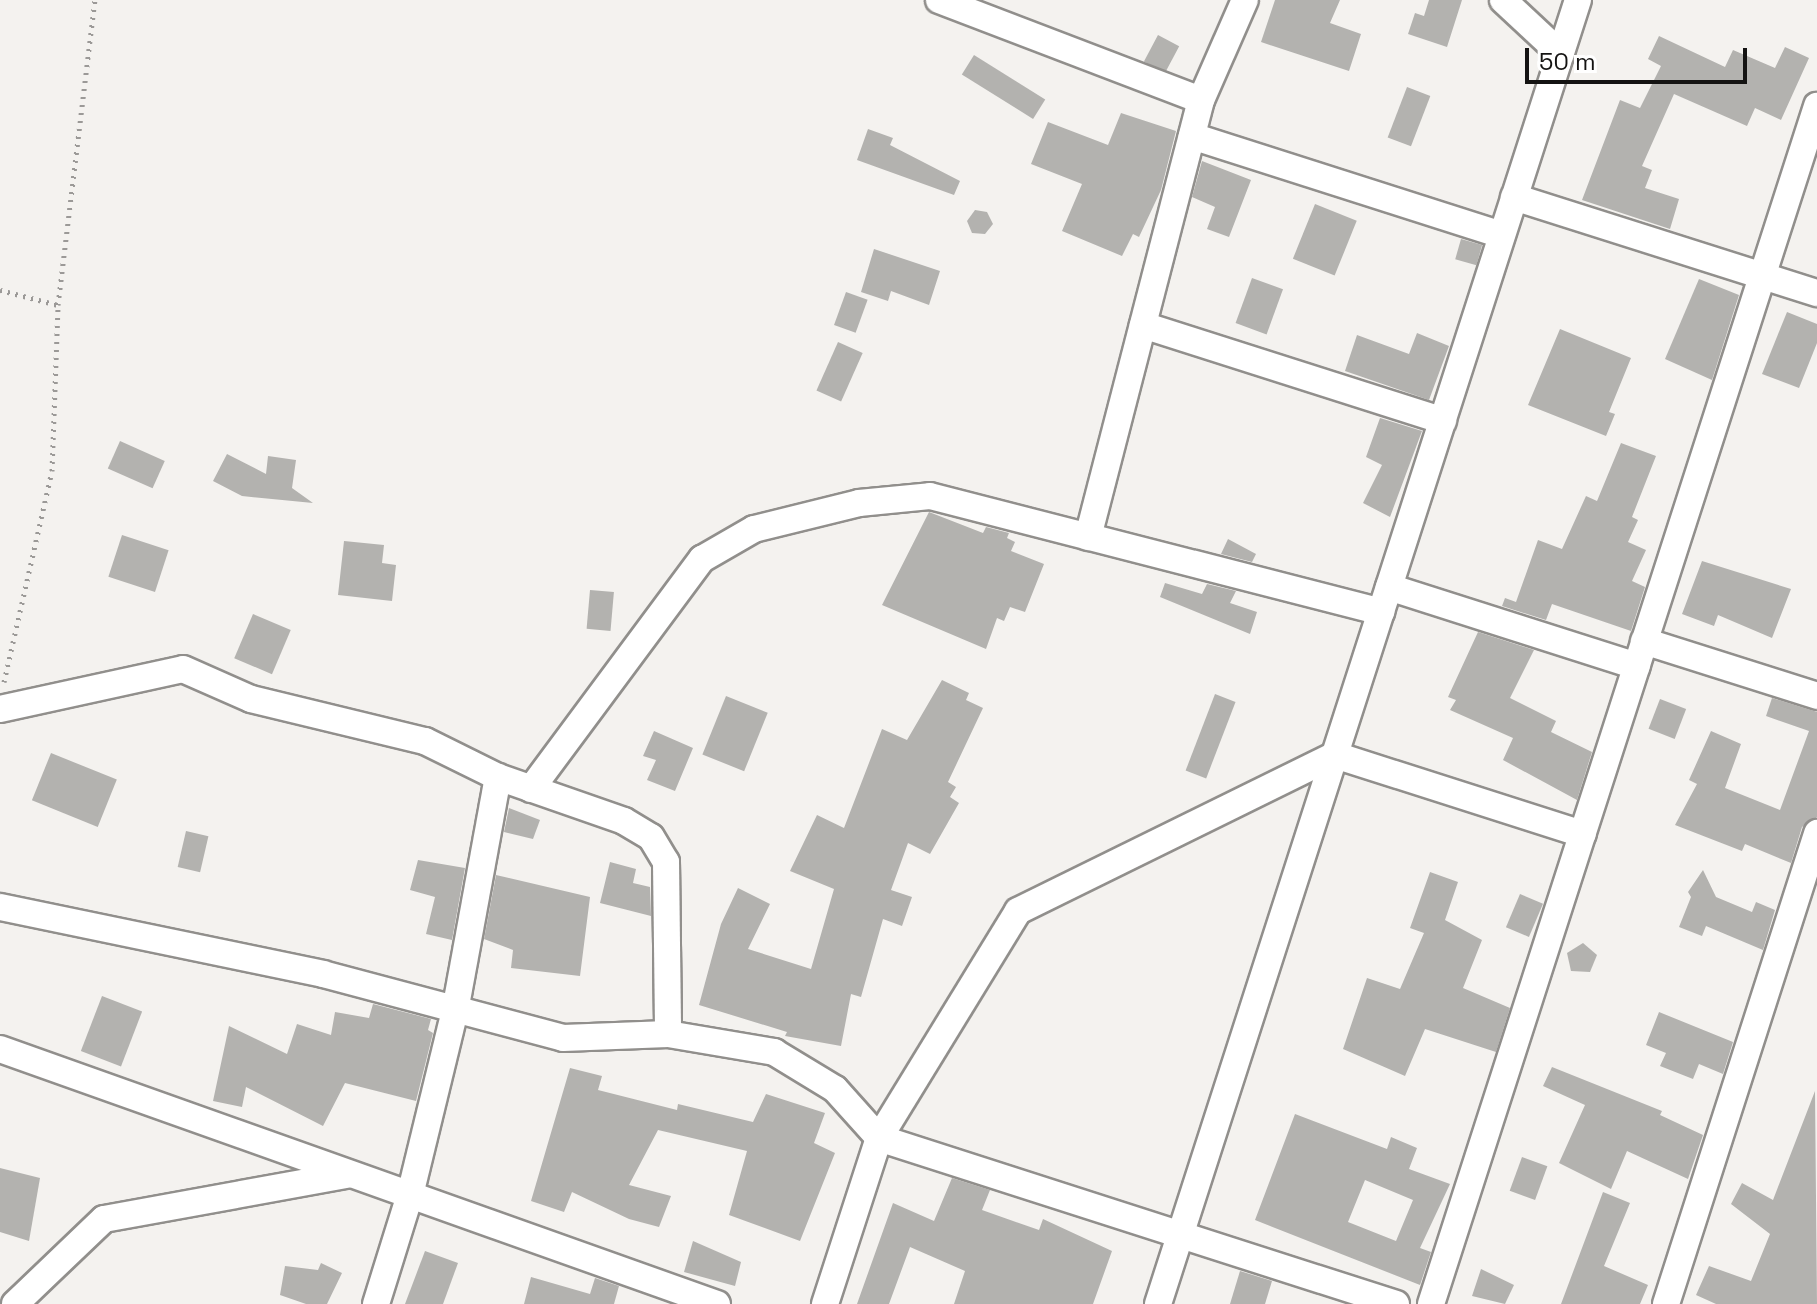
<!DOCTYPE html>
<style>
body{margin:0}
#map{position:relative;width:1817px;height:1304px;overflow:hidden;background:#f4f2ef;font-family:"Space Grotesk",sans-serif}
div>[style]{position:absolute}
.building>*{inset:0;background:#b3b2af;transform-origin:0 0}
.path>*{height:5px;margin-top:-2.5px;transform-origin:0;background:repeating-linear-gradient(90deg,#9b9997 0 2px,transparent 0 8px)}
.roads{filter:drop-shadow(2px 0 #918f8c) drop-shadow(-2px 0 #918f8c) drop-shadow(0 2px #918f8c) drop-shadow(0 -2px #918f8c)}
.minor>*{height:26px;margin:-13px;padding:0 13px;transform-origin:13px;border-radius:13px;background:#fff}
span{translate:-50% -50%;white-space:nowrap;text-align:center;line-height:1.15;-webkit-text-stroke:6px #fff;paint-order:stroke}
.scale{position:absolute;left:1525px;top:48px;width:222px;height:36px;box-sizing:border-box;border:4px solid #141312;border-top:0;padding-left:10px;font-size:24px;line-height:28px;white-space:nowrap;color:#141312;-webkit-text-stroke:6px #fff;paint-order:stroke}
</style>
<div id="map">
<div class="building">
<i style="clip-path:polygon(1275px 0,1340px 0,1330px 23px,1361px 34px,1349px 71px,1261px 42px)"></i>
<i style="clip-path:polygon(1429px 0,1462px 0,1447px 47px,1408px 34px,1415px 13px,1424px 16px)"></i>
<i style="left:1158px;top:35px;width:24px;height:30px;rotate:28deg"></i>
<i style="clip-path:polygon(1659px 36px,1725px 67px,1733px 50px,1775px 68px,1785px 47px,1809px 58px,1781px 120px,1755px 108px,1747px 126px,1674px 94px,1642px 166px,1652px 170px,1645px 188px,1679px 199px,1670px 229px,1582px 200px,1620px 100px,1640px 108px,1661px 66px,1648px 59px)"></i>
<i style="left:974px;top:55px;width:84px;height:23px;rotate:32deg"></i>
<i style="left:1407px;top:87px;width:25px;height:54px;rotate:21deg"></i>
<i style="clip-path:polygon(1121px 113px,1176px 131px,1161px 190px,1139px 237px,1133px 234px,1122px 256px,1062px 231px,1082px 184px,1031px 164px,1048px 122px,1108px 145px)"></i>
<i style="clip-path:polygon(868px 129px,893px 138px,890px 145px,960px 181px,954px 195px,857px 160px)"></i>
<i style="clip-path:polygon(1202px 161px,1251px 180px,1229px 237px,1207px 229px,1215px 207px,1192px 197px)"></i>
<i style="left:1315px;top:204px;width:45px;height:59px;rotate:22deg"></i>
<i style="clip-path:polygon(975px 210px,987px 212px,993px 224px,985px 234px,972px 233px,967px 221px)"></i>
<i style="left:1461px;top:239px;width:22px;height:21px;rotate:16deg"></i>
<i style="clip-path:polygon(874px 249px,940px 271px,929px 305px,891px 291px,888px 301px,861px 292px)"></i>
<i style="left:1252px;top:278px;width:33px;height:48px;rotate:20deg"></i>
<i style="clip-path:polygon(1699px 279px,1739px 295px,1712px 380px,1665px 359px)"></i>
<i style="left:846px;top:292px;width:23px;height:35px;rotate:20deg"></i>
<i style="clip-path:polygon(1787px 312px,1817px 324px,1817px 343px,1799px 388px,1762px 374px)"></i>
<i style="clip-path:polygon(1560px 329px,1631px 358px,1609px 412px,1615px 414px,1606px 436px,1528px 405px)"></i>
<i style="clip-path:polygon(1417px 333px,1449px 346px,1429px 400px,1345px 371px,1357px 335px,1409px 354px)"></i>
<i style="left:838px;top:342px;width:27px;height:53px;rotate:24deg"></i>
<i style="clip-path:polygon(1380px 418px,1422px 431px,1390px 517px,1363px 503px,1382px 465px,1366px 457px)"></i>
<i style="left:120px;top:441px;width:49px;height:30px;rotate:24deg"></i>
<i style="clip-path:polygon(1621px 443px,1656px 456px,1632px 517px,1638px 520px,1628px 542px,1646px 550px,1632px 581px,1645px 587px,1631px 631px,1552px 604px,1546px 620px,1502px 606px,1505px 598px,1516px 602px,1538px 540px,1562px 549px,1586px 496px,1597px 501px)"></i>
<i style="clip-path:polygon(227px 454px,266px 474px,268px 456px,296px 460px,292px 488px,313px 503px,242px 496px,213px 481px)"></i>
<i style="clip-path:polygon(929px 512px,983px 533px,986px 527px,1009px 533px,1007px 538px,1015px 542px,1011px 551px,1044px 564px,1025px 612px,1010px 607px,1004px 621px,997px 618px,986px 649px,882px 605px)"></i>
<i style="left:122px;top:535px;width:49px;height:44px;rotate:18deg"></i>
<i style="clip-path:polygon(1228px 539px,1256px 554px,1252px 562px,1221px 554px)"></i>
<i style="clip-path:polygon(344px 541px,384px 545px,382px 563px,396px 565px,392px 601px,338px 595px)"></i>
<i style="clip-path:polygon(1702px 561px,1791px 589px,1772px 638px,1718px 615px,1714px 626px,1682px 614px)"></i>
<i style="clip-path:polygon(1165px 583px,1202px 594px,1207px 584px,1236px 591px,1230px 603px,1257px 612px,1250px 634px,1160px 597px)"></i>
<i style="left:590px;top:590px;width:24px;height:39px;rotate:5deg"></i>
<i style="left:253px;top:614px;width:41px;height:48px;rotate:23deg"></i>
<i style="clip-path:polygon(1478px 632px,1534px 650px,1510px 698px,1556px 721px,1551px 732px,1592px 752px,1577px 800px,1503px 760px,1513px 738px,1450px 710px,1456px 700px,1448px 697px)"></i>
<i style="clip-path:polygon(942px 680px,969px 693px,966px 700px,983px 708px,948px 782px,956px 787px,950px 797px,959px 803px,930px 854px,908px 843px,891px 890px,912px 897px,902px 926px,883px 919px,861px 997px,851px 994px,841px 1046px,785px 1036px,787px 1032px,699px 1005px,721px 924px,738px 888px,770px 904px,748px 949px,811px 969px,834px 889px,790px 871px,817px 815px,844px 828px,882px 729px,907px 740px)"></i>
<i style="left:1215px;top:694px;width:22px;height:82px;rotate:21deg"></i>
<i style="left:726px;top:696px;width:45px;height:63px;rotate:22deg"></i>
<i style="clip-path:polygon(1772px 698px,1817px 712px,1817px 817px,1802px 827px,1791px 863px,1745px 844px,1742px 851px,1675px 825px,1697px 784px,1689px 780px,1711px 731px,1741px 744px,1725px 788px,1780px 810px,1809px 731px,1766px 716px)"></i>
<i style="left:1660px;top:699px;width:28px;height:32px;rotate:21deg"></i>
<i style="clip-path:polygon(654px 731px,693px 748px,675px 791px,647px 780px,656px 760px,643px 756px)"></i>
<i style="left:51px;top:753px;width:71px;height:51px;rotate:22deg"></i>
<i style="clip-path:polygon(509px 808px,540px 820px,533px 839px,504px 832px)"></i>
<i style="left:186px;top:831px;width:23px;height:37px;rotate:13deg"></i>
<i style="clip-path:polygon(418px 860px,465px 868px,452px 940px,426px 934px,435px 897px,410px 890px)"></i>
<i style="clip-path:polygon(610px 862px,636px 869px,633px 883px,650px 887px,651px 916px,600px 903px)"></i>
<i style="clip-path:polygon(1703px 870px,1716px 897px,1752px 912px,1756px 902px,1775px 910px,1763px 950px,1706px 926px,1702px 936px,1679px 927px,1691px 897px,1688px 892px)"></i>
<i style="clip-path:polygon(1430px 872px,1458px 882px,1445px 920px,1482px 940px,1463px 988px,1510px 1008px,1496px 1052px,1425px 1029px,1405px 1076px,1343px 1049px,1367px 978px,1400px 989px,1424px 933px,1410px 928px)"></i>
<i style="clip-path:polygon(496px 875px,590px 897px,580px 976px,511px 968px,513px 950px,484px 939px)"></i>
<i style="left:1520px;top:894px;width:25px;height:36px;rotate:23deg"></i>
<i style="clip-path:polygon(1583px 943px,1597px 955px,1590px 972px,1571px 971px,1567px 953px)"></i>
<i style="left:102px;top:996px;width:43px;height:59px;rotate:21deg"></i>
<i style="clip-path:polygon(373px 1004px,431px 1019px,428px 1030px,433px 1033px,416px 1101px,345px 1083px,323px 1126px,246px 1087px,242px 1107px,213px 1101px,229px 1026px,287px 1054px,297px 1024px,331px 1035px,335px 1012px,369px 1018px)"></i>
<i style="clip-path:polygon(1659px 1012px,1733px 1042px,1723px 1074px,1699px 1064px,1693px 1079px,1660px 1066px,1666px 1053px,1646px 1045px)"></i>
<i style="clip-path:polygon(1552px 1067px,1662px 1111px,1660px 1115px,1703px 1135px,1688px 1179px,1627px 1151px,1611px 1189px,1559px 1163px,1585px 1105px,1543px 1086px)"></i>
<i style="clip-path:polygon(570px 1068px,602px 1076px,598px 1090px,677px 1110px,678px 1104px,753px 1122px,766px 1094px,825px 1113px,814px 1143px,835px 1153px,800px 1241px,729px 1215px,747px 1151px,658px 1130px,629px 1185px,671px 1196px,659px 1227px,629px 1219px,572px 1192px,564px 1212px,531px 1201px)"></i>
<i style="clip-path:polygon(1815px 1091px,1817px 1304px,1716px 1304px,1696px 1295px,1709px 1266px,1751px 1281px,1770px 1234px,1731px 1204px,1742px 1183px,1773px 1200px)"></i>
<i style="clip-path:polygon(evenodd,1295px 1114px,1387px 1149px,1391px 1137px,1417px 1148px,1409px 1169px,1450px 1184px,1420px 1248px,1431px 1252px,1420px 1285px,1255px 1220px,1295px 1114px,1365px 1180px,1413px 1200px,1396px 1241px,1348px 1222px,1365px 1180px)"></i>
<i style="left:1522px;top:1157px;width:27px;height:36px;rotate:20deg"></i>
<i style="clip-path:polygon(0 1168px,40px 1178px,29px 1241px,0 1232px)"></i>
<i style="clip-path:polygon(952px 1178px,990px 1190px,982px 1210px,1039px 1230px,1043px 1219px,1112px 1251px,1093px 1304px,954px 1304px,965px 1271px,910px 1247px,889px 1304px,857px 1304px,893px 1203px,934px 1221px)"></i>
<i style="clip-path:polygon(1603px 1192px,1630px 1203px,1604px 1266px,1648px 1285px,1640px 1304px,1561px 1304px)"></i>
<i style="clip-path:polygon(693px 1241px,741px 1262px,735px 1286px,684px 1272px)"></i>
<i style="clip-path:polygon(425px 1251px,458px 1263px,443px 1304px,405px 1304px)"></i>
<i style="clip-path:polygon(321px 1263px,342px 1273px,327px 1304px,306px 1304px,280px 1295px,285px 1266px,318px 1270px)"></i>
<i style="clip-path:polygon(1481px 1269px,1514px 1285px,1505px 1304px,1472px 1296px)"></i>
<i style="clip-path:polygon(1240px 1271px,1272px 1281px,1265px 1304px,1230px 1304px)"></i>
<i style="clip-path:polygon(531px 1277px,590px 1294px,595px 1278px,619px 1286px,614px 1304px,524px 1304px)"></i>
</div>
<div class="path">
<i style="left:0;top:290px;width:60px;rotate:14.5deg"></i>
<i style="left:4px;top:682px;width:216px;rotate:-77.2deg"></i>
<i style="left:52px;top:471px;width:166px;rotate:-87.9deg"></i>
<i style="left:58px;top:305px;width:307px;rotate:-83.1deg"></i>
</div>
<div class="roads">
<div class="minor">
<i style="left:939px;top:0;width:280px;rotate:20.9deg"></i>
<i style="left:1503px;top:0;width:79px;rotate:43deg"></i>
<i style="left:1192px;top:136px;width:325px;rotate:17.7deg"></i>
<i style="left:1514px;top:197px;width:318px;rotate:17.6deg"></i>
<i style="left:1143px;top:325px;width:315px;rotate:17.7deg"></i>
<i style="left:1088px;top:537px;width:451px;rotate:-75.5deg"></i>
<i style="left:1201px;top:100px;width:109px;rotate:-66.3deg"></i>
<i style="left:1389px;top:587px;width:260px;rotate:17.7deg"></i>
<i style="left:1644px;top:641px;width:182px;rotate:17.6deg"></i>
<i style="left:0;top:709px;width:187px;rotate:-12.3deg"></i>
<i style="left:183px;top:669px;width:74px;rotate:23.8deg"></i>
<i style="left:251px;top:699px;width:179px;rotate:13.6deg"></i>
<i style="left:425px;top:741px;width:81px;rotate:26.3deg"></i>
<i style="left:498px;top:777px;width:133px;rotate:19.2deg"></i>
<i style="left:624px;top:821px;width:31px;rotate:31deg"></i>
<i style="left:651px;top:837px;width:29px;rotate:59deg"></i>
<i style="left:666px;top:862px;width:172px;rotate:89.3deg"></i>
<i style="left:531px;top:789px;width:287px;rotate:-53.4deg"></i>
<i style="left:702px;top:559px;width:60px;rotate:-30deg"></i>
<i style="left:754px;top:529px;width:108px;rotate:-13.9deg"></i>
<i style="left:859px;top:503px;width:71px;rotate:-5.6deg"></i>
<i style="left:930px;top:496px;width:466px;rotate:14.4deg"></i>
<i style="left:0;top:907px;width:330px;rotate:11.7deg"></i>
<i style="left:323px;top:974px;width:248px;rotate:14.9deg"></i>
<i style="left:563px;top:1038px;width:105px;rotate:-2.2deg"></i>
<i style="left:668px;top:1034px;width:108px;rotate:9.6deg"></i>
<i style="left:774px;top:1052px;width:71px;rotate:31.2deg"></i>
<i style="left:835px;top:1089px;width:66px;rotate:48.1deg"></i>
<i style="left:879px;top:1138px;width:543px;rotate:17.8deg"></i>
<i style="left:0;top:1049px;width:761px;rotate:19.58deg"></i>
<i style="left:15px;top:1304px;width:123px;rotate:-43.7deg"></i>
<i style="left:104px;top:1219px;width:246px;rotate:-10.3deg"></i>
<i style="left:376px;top:1304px;width:114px;rotate:-72.7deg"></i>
<i style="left:410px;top:1195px;width:189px;rotate:-76.3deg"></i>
<i style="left:455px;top:1011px;width:238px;rotate:-79.6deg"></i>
<i style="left:825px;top:1304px;width:175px;rotate:-72deg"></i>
<i style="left:879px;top:1138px;width:266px;rotate:-58.5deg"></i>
<i style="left:1018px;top:911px;width:353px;rotate:-26.2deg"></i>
<i style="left:1335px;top:755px;width:260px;rotate:17.7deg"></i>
<i style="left:1158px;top:1304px;width:1370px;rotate:-72.15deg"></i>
<i style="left:1431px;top:1304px;width:1259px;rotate:-72.14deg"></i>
<i style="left:1666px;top:1304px;width:495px;rotate:-72.2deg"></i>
</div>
</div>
<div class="scale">50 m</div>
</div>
